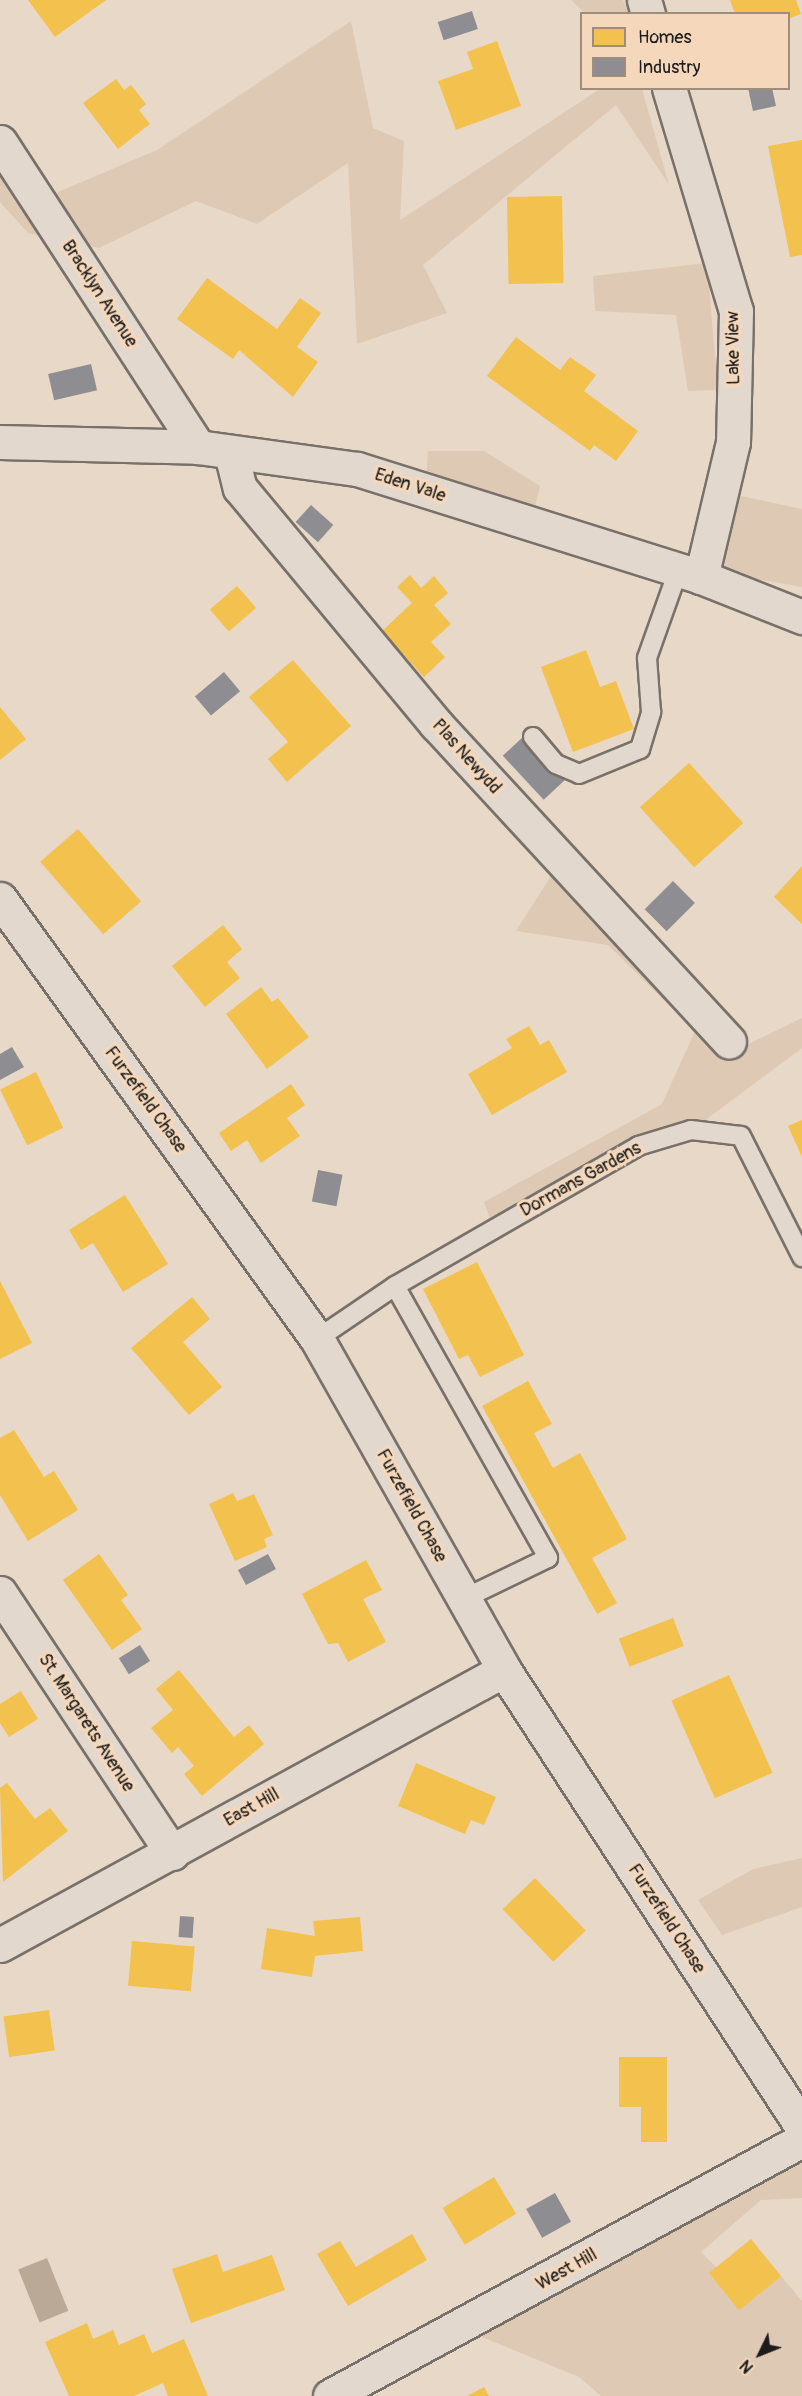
<!DOCTYPE html>
<style>
body{margin:0}
#map{position:relative;width:802px;height:2396px;overflow:hidden;background:#e8d8c8;font-family:Pangolin,sans-serif}
div>[style]{position:absolute}
.green>*{inset:0;background:#dec9b4}
.water>*{inset:0;background:#bba997;transform-origin:0 0}
.homes>*{inset:0;background:#f2c14e;transform-origin:0 0}
.industry>*{inset:0;background:#8d8d92;transform-origin:0 0}
.roads{filter:drop-shadow(2px 0 #787169) drop-shadow(-2px 0 #787169) drop-shadow(0 2px #787169) drop-shadow(0 -2px #787169)}
.service>*{height:18px;margin:-9px;padding:0 9px;transform-origin:9px;border-radius:9px;background:#e3d8cd}
.minor>*{height:33px;margin:-16.5px;padding:0 16.5px;transform-origin:16.5px;border-radius:16.5px;background:#e3d8cd}
span{translate:-50% -50%;white-space:nowrap;text-align:center;line-height:1.15;-webkit-text-stroke:6px #f5d8bb;paint-order:stroke}
.street-label{font-size:18px;color:#1c1c1c}
.legend{position:absolute;left:580px;top:12px;width:210px;height:78px;box-sizing:border-box;background:#f5d8bb;border:2px solid #9e8d7b;margin:0;padding:8px 10px;list-style:none;font-size:18px;color:#1c1c1c}
.legend li{display:flex;align-items:center;gap:12px;height:30px}
.legend b{width:30px;border:2px solid #9e8d7b}
.north{position:absolute;left:730px;top:2324px;width:60px;height:60px;-webkit-text-stroke:4px #f5d8bb;paint-order:stroke;rotate:227deg;font-size:16px;font-weight:700;line-height:24px;text-align:center;color:#1c1c1c}
.north::after{content:'';display:block;margin:auto;width:21px;height:27px;background:#1c1c1c;clip-path:polygon(50% 0,100% 100%,50% 72%,0 100%)}
</style>
<div id="map">
<div class="green">
<i style="clip-path:polygon(571px 0,623px 0,629px 13px,585px 13px)"></i>
<i style="clip-path:polygon(351px 21px,373px 128px,404px 141px,400px 220px,600px 89px,642px 89px,669px 185px,616px 105px,423px 265px,447px 313px,357px 344px,348px 163px,257px 224px,196px 201px,99px 248px,28px 233px,0 202px,0 166px,25px 206px,157px 150px)"></i>
<i style="clip-path:polygon(707px 263px,718px 390px,688px 391px,676px 315px,595px 311px,593px 276px)"></i>
<i style="clip-path:polygon(428px 451px,484px 451px,540px 486px,534px 511px,426px 480px)"></i>
<i style="clip-path:polygon(737px 495px,802px 509px,802px 587px,718px 572px)"></i>
<i style="clip-path:polygon(554px 871px,732px 1052px,802px 1018px,802px 1048px,704px 1121px,627px 1143px,492px 1224px,484px 1202px,662px 1104px,695px 1031px,608px 945px,516px 931px)"></i>
<i style="clip-path:polygon(802px 1858px,802px 1907px,722px 1935px,698px 1900px,753px 1869px)"></i>
<i style="clip-path:polygon(802px 2140px,802px 2198px,761px 2200px,701px 2252px,717px 2268px,710px 2274px,740px 2309px,781px 2276px,802px 2301px,802px 2396px,601px 2396px,579px 2377px,460px 2328px)"></i>
</div>
<div class="water">
<i style="left:47px;top:2258px;width:57px;height:31px;rotate:68deg"></i>
</div>
<div class="homes">
<i style="clip-path:polygon(28px 0,106px 0,55px 37px)"></i>
<i style="clip-path:polygon(730px 0,796px 0,801px 14px,788px 19px,788px 14px,735px 14px)"></i>
<i style="clip-path:polygon(497px 41px,521px 106px,456px 130px,438px 81px,473px 69px,467px 52px)"></i>
<i style="clip-path:polygon(116px 79px,124px 90px,131px 85px,146px 104px,139px 110px,150px 124px,118px 149px,83px 103px)"></i>
<i style="clip-path:polygon(802px 140px,802px 255px,790px 257px,768px 146px)"></i>
<i style="left:562px;top:196px;width:87px;height:55px;rotate:89deg"></i>
<i style="clip-path:polygon(207px 278px,277px 329px,300px 298px,321px 313px,297px 347px,318px 362px,293px 397px,239px 350px,233px 359px,177px 319px)"></i>
<i style="clip-path:polygon(516px 337px,560px 370px,570px 357px,596px 375px,584px 391px,638px 431px,616px 461px,594px 445px,590px 451px,487px 376px)"></i>
<i style="clip-path:polygon(410px 575px,421px 588px,434px 576px,448px 593px,434px 605px,451px 624px,431px 642px,445px 657px,424px 677px,382px 631px,412px 603px,397px 587px)"></i>
<i style="left:237px;top:586px;width:29px;height:36px;rotate:49deg"></i>
<i style="clip-path:polygon(586px 650px,600px 687px,616px 681px,634px 729px,573px 752px,541px 667px)"></i>
<i style="clip-path:polygon(293px 660px,351px 726px,287px 782px,268px 759px,288px 742px,249px 697px)"></i>
<i style="clip-path:polygon(0 707px,26px 739px,0 760px)"></i>
<i style="left:689px;top:763px;width:81px;height:66px;rotate:48deg"></i>
<i style="left:78px;top:829px;width:96px;height:50px;rotate:49deg"></i>
<i style="clip-path:polygon(802px 866px,802px 924px,774px 897px)"></i>
<i style="clip-path:polygon(223px 925px,242px 949px,227px 962px,240px 978px,205px 1007px,172px 966px)"></i>
<i style="clip-path:polygon(261px 987px,272px 1002px,278px 998px,309px 1037px,267px 1069px,226px 1014px)"></i>
<i style="clip-path:polygon(529px 1026px,540px 1045px,549px 1040px,567px 1072px,492px 1115px,468px 1074px,512px 1048px,506px 1039px)"></i>
<i style="left:36px;top:1072px;width:62px;height:40px;rotate:64deg"></i>
<i style="clip-path:polygon(291px 1084px,305px 1105px,287px 1118px,300px 1136px,261px 1163px,247px 1140px,231px 1151px,219px 1133px)"></i>
<i style="clip-path:polygon(802px 1120px,802px 1157px,788px 1126px)"></i>
<i style="clip-path:polygon(125px 1195px,168px 1264px,123px 1292px,93px 1243px,81px 1250px,69px 1230px)"></i>
<i style="clip-path:polygon(477px 1262px,524px 1355px,480px 1377px,468px 1355px,459px 1359px,423px 1289px)"></i>
<i style="clip-path:polygon(0 1281px,32px 1343px,0 1359px)"></i>
<i style="clip-path:polygon(192px 1297px,210px 1319px,183px 1342px,222px 1387px,189px 1415px,131px 1348px)"></i>
<i style="clip-path:polygon(528px 1381px,552px 1424px,534px 1433px,553px 1468px,580px 1453px,627px 1539px,592px 1558px,617px 1603px,597px 1614px,482px 1406px)"></i>
<i style="clip-path:polygon(14px 1430px,44px 1477px,54px 1471px,78px 1510px,28px 1541px,0 1495px,0 1438px)"></i>
<i style="clip-path:polygon(233px 1493px,237px 1501px,254px 1494px,273px 1535px,264px 1539px,267px 1547px,235px 1561px,209px 1504px)"></i>
<i style="clip-path:polygon(99px 1554px,128px 1595px,121px 1600px,142px 1629px,112px 1650px,63px 1580px)"></i>
<i style="clip-path:polygon(366px 1560px,382px 1590px,363px 1599px,386px 1642px,348px 1662px,338px 1643px,328px 1644px,302px 1594px)"></i>
<i style="left:673px;top:1618px;width:30px;height:58px;rotate:69deg"></i>
<i style="clip-path:polygon(179px 1670px,234px 1737px,249px 1725px,264px 1744px,202px 1796px,184px 1774px,194px 1766px,178px 1747px,172px 1753px,151px 1728px,173px 1710px,156px 1689px)"></i>
<i style="left:729px;top:1675px;width:107px;height:63px;rotate:66deg"></i>
<i style="clip-path:polygon(21px 1691px,38px 1719px,9px 1737px,0 1723px,0 1704px)"></i>
<i style="clip-path:polygon(416px 1763px,496px 1797px,484px 1825px,471px 1820px,465px 1834px,398px 1806px)"></i>
<i style="clip-path:polygon(7px 1783px,35px 1819px,50px 1808px,68px 1831px,3px 1882px,0 1788px)"></i>
<i style="left:535px;top:1878px;width:73px;height:45px;rotate:46deg"></i>
<i style="clip-path:polygon(360px 1917px,363px 1951px,315px 1956px,312px 1977px,261px 1969px,267px 1928px,315px 1936px,313px 1921px)"></i>
<i style="left:132px;top:1941px;width:63px;height:45px;rotate:5deg"></i>
<i style="left:49px;top:2010px;width:41px;height:46px;rotate:82deg"></i>
<i style="clip-path:polygon(619px 2057px,667px 2057px,667px 2142px,641px 2142px,641px 2107px,619px 2107px)"></i>
<i style="left:494px;top:2177px;width:43px;height:60px;rotate:59deg"></i>
<i style="clip-path:polygon(412px 2234px,427px 2260px,348px 2306px,317px 2254px,340px 2241px,356px 2267px)"></i>
<i style="left:751px;top:2239px;width:48px;height:54px;rotate:51deg"></i>
<i style="clip-path:polygon(217px 2254px,223px 2272px,272px 2255px,285px 2290px,191px 2323px,172px 2269px)"></i>
<i style="clip-path:polygon(87px 2323px,93px 2339px,113px 2330px,119px 2345px,144px 2334px,152px 2353px,184px 2339px,208px 2396px,168px 2396px,163px 2383px,134px 2396px,69px 2396px,45px 2342px)"></i>
<i style="clip-path:polygon(484px 2387px,489px 2396px,467px 2396px)"></i>
</div>
<div class="industry">
<i style="left:472px;top:11px;width:19px;height:36px;rotate:72deg"></i>
<i style="clip-path:polygon(748px 88px,772px 88px,776px 106px,753px 111px)"></i>
<i style="left:91px;top:364px;width:27px;height:44px;rotate:77deg"></i>
<i style="left:311px;top:505px;width:30px;height:23px;rotate:42deg"></i>
<i style="left:224px;top:672px;width:25px;height:38px;rotate:50deg"></i>
<i style="left:524px;top:736px;width:60px;height:29px;rotate:47deg"></i>
<i style="left:673px;top:881px;width:31px;height:40px;rotate:45deg"></i>
<i style="clip-path:polygon(12px 1047px,24px 1067px,0 1080px,0 1054px)"></i>
<i style="left:318px;top:1170px;width:25px;height:32px;rotate:11deg"></i>
<i style="left:268px;top:1554px;width:17px;height:34px;rotate:62deg"></i>
<i style="left:140px;top:1645px;width:19px;height:25px;rotate:58deg"></i>
<i style="left:180px;top:1916px;width:14px;height:21px;rotate:4deg"></i>
<i style="left:555px;top:2193px;width:33px;height:33px;rotate:61deg"></i>
</div>
<div class="roads">
<div class="service">
<i style="left:533px;top:737px;width:35px;rotate:50deg"></i>
<i style="left:556px;top:764px;width:25px;rotate:23deg"></i>
<i style="left:579px;top:774px;width:66px;rotate:-22.3deg"></i>
<i style="left:640px;top:749px;width:39px;rotate:-73deg"></i>
<i style="left:651px;top:712px;width:54px;rotate:-94.2deg"></i>
<i style="left:647px;top:658px;width:92px;rotate:-70.4deg"></i>
<i style="left:395px;top:1286px;width:312px;rotate:60.6deg"></i>
<i style="left:548px;top:1558px;width:94px;rotate:154.2deg"></i>
<i style="left:317px;top:1339px;width:94px;rotate:-34.2deg"></i>
<i style="left:395px;top:1286px;width:280px;rotate:-29.9deg"></i>
<i style="left:638px;top:1146px;width:55px;rotate:-16.8deg"></i>
<i style="left:691px;top:1130px;width:50px;rotate:6.8deg"></i>
<i style="left:741px;top:1136px;width:136px;rotate:63.2deg"></i>
</div>
<div class="minor">
<i style="left:644px;top:0;width:15px;rotate:74deg"></i>
<i style="left:669px;top:88px;width:233px;rotate:73.3deg"></i>
<i style="left:736px;top:311px;width:131px;rotate:91.3deg"></i>
<i style="left:733px;top:442px;width:139px;rotate:103.3deg"></i>
<i style="left:0;top:142px;width:364px;rotate:57deg"></i>
<i style="left:0;top:442px;width:198px;rotate:1.4deg"></i>
<i style="left:198px;top:447px;width:161px;rotate:7.9deg"></i>
<i style="left:357px;top:469px;width:361px;rotate:17.4deg"></i>
<i style="left:701px;top:577px;width:109px;rotate:21.6deg"></i>
<i style="left:231px;top:453px;width:36px;rotate:76deg"></i>
<i style="left:240px;top:488px;width:307px;rotate:50.3deg"></i>
<i style="left:436px;top:724px;width:432px;rotate:47.3deg"></i>
<i style="left:0;top:899px;width:542px;rotate:54.23deg"></i>
<i style="left:317px;top:1339px;width:380px;rotate:60.5deg"></i>
<i style="left:504px;top:1670px;width:546px;rotate:56.89deg"></i>
<i style="left:0;top:1593px;width:312px;rotate:56.5deg"></i>
<i style="left:0;top:1945px;width:574px;rotate:-28.62deg"></i>
<i style="left:330px;top:2396px;width:537px;rotate:-28.47deg"></i>
</div>
</div>
<div class="street-label">
<span style="left:99px;top:294px;rotate:57deg">Bracklyn Avenue</span>
<span style="left:734px;top:348px;rotate:-91deg">Lake View</span>
<span style="left:410px;top:486px;rotate:18deg">Eden Vale</span>
<span style="left:466px;top:757px;rotate:48deg">Plas Newydd</span>
<span style="left:145px;top:1100px;rotate:54deg">Furzefield Chase</span>
<span style="left:581px;top:1180px;rotate:-29deg">Dormans Gardens</span>
<span style="left:411px;top:1506px;rotate:61deg">Furzefield Chase</span>
<span style="left:86px;top:1723px;rotate:57deg">St. Margarets Avenue</span>
<span style="left:252px;top:1808px;rotate:-29deg">East Hill</span>
<span style="left:666px;top:1919px;rotate:57deg">Furzefield Chase</span>
<span style="left:567px;top:2270px;rotate:-29deg">West Hill</span>
</div>
<ul class="legend">
<li><b style="height:16px;background:#f2c14e"></b>Homes</li>
<li><b style="height:16px;background:#8d8d92"></b>Industry</li>
</ul>
<div class="north">N</div>
</div>
